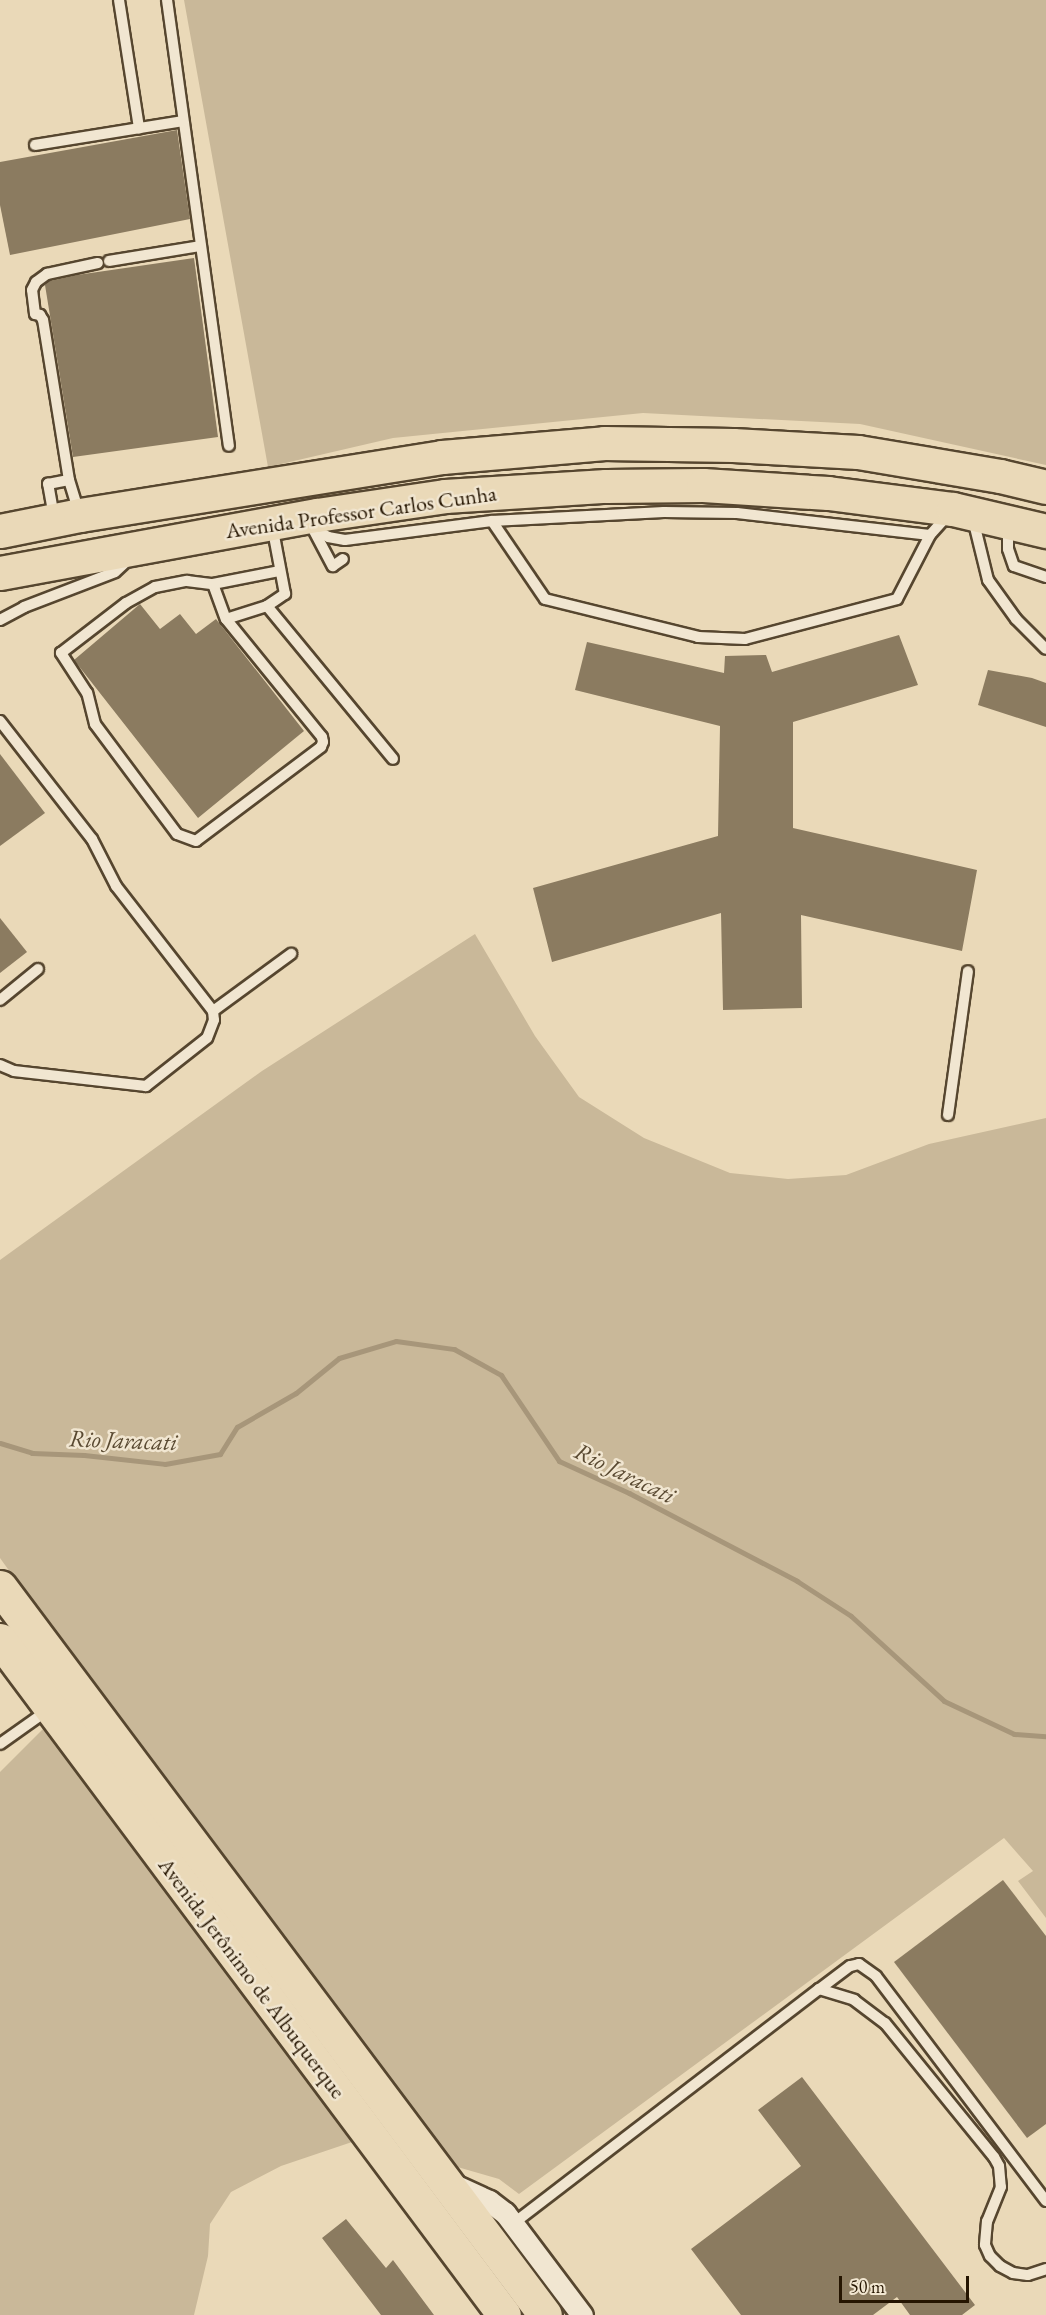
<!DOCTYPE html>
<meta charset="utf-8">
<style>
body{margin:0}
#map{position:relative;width:1046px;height:2315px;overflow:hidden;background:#ead9b8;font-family:"EB Garamond",serif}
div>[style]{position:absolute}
.green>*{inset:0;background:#c9b899}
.stream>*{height:5px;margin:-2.5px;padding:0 2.5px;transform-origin:2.5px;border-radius:2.5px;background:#a7967a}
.building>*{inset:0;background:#8b7b60}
.roads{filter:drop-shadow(2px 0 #56462f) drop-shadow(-2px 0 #56462f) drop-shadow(0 2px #56462f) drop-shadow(0 -2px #56462f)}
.lane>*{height:10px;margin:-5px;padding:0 5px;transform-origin:5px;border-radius:5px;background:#f1e6d1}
.street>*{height:21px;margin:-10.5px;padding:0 10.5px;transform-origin:10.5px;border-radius:10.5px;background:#f1e6d1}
.primary>*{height:33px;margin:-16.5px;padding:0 16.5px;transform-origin:16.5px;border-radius:16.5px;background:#ead9b8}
span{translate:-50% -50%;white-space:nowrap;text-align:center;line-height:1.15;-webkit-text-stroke:5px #f1e6d1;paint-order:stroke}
.street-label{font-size:22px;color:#251501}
.water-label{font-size:24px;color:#594931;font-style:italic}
.scale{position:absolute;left:839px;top:2276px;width:130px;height:27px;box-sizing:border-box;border:3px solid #251501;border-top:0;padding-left:8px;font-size:18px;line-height:21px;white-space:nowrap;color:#251501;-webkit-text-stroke:4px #f1e6d1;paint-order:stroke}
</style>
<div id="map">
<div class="green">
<i style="clip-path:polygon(184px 0,1046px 0,1046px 465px,860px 424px,643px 413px,393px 438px,268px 467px)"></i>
<i style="clip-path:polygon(475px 934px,535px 1036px,579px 1097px,644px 1138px,730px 1173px,788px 1179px,846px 1175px,929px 1144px,1046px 1118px,1046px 1918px,1018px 1881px,1033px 1871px,1004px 1838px,519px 2194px,499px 2179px,454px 2166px,81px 1671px,0 1558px,0 1260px,262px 1071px)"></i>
<i style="clip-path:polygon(44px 1728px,352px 2142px,281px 2166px,231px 2192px,210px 2224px,208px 2256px,194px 2315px,0 2315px,0 1772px)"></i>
</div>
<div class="stream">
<i style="left:0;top:1443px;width:34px;rotate:17deg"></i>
<i style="left:32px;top:1453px;width:52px;rotate:2.2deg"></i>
<i style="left:84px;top:1455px;width:81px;rotate:6.3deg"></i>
<i style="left:165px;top:1464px;width:56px;rotate:-10.3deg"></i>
<i style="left:220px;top:1454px;width:32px;rotate:-58deg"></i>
<i style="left:237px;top:1427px;width:68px;rotate:-30deg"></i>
<i style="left:296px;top:1393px;width:55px;rotate:-39.1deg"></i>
<i style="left:339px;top:1358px;width:59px;rotate:-16.6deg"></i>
<i style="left:396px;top:1341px;width:59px;rotate:7.9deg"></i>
<i style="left:454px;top:1349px;width:54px;rotate:29deg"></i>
<i style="left:501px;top:1375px;width:104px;rotate:56deg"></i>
<i style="left:559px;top:1461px;width:77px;rotate:24.6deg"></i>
<i style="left:629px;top:1493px;width:190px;rotate:27.6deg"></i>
<i style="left:797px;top:1581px;width:64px;rotate:32.9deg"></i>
<i style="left:851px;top:1616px;width:126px;rotate:42.4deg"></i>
<i style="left:944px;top:1701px;width:77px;rotate:25.2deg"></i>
<i style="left:1014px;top:1734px;width:32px;rotate:4deg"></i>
</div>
<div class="building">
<i style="clip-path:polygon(177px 130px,190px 219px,10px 255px,0 205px,0 162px)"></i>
<i style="clip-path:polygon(194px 258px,218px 437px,73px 457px,45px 285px,50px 281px,77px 275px)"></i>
<i style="clip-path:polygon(140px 604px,160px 629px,180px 614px,196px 634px,216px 619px,304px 731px,198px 818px,74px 660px)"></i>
<i style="clip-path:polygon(899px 635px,918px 685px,793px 722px,793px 828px,977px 870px,962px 951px,801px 915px,802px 1008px,723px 1010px,721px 913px,552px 962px,533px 888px,718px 836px,720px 726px,575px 690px,587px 642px,724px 673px,725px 656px,766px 655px,772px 672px)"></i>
<i style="clip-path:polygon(988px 670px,1032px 678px,1046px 683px,1046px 727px,978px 705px)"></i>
<i style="clip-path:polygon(0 754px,45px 813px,0 846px)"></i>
<i style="clip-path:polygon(0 918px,27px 952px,0 973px)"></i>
<i style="clip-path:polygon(1003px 1880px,1046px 1936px,1046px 2124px,1027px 2138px,894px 1962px)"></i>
<i style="clip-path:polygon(802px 2077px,975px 2305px,962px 2315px,910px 2315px,897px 2297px,873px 2315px,741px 2315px,691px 2249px,801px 2166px,758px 2110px)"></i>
<i style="clip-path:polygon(346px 2219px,386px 2268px,393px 2260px,434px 2315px,381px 2315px,322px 2238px)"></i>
</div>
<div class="roads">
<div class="lane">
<i style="left:119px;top:0;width:130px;rotate:81.1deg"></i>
<i style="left:167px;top:0;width:450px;rotate:82.1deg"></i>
<i style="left:35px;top:145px;width:150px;rotate:-9.2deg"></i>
<i style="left:109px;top:261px;width:93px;rotate:-9.3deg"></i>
<i style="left:69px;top:480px;width:34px;rotate:73deg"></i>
<i style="left:54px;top:517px;width:34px;rotate:-100deg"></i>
<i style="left:48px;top:484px;width:21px;rotate:-11deg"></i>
<i style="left:69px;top:480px;width:162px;rotate:-99.2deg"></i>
<i style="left:43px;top:320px;width:6px;rotate:-121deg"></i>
<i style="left:40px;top:315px;width:5px;rotate:-169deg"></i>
<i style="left:35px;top:314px;width:24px;rotate:-97deg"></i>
<i style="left:32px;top:290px;width:9px;rotate:-63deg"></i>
<i style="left:36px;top:282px;width:14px;rotate:-36deg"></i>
<i style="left:47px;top:274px;width:52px;rotate:-12.2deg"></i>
<i style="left:973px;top:519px;width:63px;rotate:76.2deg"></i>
<i style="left:988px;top:580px;width:48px;rotate:54.3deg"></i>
<i style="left:1016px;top:619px;width:42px;rotate:45deg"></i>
<i style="left:492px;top:521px;width:172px;rotate:-3deg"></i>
<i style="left:664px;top:512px;width:73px;rotate:0.8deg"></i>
<i style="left:737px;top:513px;width:194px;rotate:6.5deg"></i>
<i style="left:304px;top:524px;width:27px;rotate:28deg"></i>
<i style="left:328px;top:537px;width:17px;rotate:10deg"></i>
<i style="left:345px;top:540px;width:148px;rotate:-7.4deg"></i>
<i style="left:492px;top:521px;width:94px;rotate:55.8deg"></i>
<i style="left:545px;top:599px;width:158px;rotate:13.9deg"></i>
<i style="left:698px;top:637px;width:47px;rotate:2.4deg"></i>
<i style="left:745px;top:639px;width:157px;rotate:-14.7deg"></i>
<i style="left:897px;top:599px;width:72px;rotate:-62.7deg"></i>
<i style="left:930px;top:535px;width:28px;rotate:-48deg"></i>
<i style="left:1008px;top:527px;width:22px;rotate:90deg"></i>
<i style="left:1008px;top:549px;width:18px;rotate:71deg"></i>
<i style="left:1014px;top:566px;width:34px;rotate:19deg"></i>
<i style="left:314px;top:531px;width:40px;rotate:62deg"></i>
<i style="left:333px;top:566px;width:12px;rotate:-35deg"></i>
<i style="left:213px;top:584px;width:37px;rotate:70deg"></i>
<i style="left:226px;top:619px;width:152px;rotate:50.9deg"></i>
<i style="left:322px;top:737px;width:5px;rotate:79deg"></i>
<i style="left:323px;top:742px;width:5px;rotate:112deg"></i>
<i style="left:321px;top:747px;width:156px;rotate:143.1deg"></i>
<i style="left:196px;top:841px;width:20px;rotate:-160deg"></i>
<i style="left:177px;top:834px;width:137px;rotate:-126.7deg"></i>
<i style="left:95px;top:724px;width:32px;rotate:-104deg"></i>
<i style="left:87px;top:693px;width:48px;rotate:-123deg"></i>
<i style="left:61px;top:653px;width:82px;rotate:-37.6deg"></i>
<i style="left:126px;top:603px;width:33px;rotate:-29deg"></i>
<i style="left:155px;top:587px;width:33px;rotate:-11deg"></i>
<i style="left:187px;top:581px;width:26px;rotate:7deg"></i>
<i style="left:213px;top:584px;width:67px;rotate:-11.1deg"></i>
<i style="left:267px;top:606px;width:198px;rotate:50.5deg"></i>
<i style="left:226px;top:619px;width:43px;rotate:-17.6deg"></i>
<i style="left:267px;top:606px;width:22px;rotate:-34deg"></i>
<i style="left:285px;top:594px;width:70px;rotate:-100.7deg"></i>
<i style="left:0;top:620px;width:27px;rotate:-28deg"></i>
<i style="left:24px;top:607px;width:97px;rotate:-21deg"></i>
<i style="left:115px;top:572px;width:22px;rotate:-43deg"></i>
<i style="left:0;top:721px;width:150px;rotate:52.1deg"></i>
<i style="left:92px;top:839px;width:53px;rotate:62.9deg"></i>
<i style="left:116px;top:886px;width:158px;rotate:52.2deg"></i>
<i style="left:213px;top:1011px;width:9px;rotate:84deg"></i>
<i style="left:214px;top:1020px;width:19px;rotate:111deg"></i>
<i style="left:207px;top:1038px;width:78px;rotate:141.8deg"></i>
<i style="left:146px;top:1086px;width:133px;rotate:-173.5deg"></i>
<i style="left:14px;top:1071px;width:15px;rotate:-157deg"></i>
<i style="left:0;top:1000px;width:49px;rotate:-39.2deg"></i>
<i style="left:213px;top:1011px;width:97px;rotate:-36.2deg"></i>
<i style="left:948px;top:1115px;width:145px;rotate:-82.1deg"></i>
<i style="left:0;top:1744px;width:59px;rotate:-35.3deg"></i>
<i style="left:1046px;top:2201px;width:282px;rotate:-127.1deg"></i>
<i style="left:876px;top:1976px;width:21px;rotate:-145deg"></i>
<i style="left:859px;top:1964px;width:9px;rotate:167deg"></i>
<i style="left:850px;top:1966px;width:39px;rotate:143deg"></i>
<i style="left:819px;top:1989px;width:37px;rotate:17deg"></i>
<i style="left:854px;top:2000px;width:39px;rotate:37deg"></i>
<i style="left:885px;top:2023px;width:173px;rotate:50.9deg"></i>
<i style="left:994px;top:2157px;width:10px;rotate:61deg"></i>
<i style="left:999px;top:2166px;width:21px;rotate:85deg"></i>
<i style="left:1001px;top:2187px;width:37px;rotate:112deg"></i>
<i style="left:987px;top:2221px;width:24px;rotate:95deg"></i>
<i style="left:985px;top:2245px;width:12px;rotate:66deg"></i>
<i style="left:990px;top:2256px;width:14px;rotate:45deg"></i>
<i style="left:1000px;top:2266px;width:15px;rotate:28deg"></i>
<i style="left:1013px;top:2273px;width:15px;rotate:8deg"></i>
<i style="left:1028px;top:2275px;width:19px;rotate:-18deg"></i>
<i style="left:514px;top:2223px;width:384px;rotate:-37.5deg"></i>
</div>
<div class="street">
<i style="left:452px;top:2184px;width:41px;rotate:24.7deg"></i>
<i style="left:489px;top:2201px;width:20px;rotate:37deg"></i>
<i style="left:505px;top:2213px;width:128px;rotate:53deg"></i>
</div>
<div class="primary">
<i style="left:0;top:531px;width:82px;rotate:-11.3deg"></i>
<i style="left:80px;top:515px;width:367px;rotate:-9.1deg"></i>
<i style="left:442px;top:457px;width:163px;rotate:-4.9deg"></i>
<i style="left:604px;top:443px;width:129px;rotate:0.9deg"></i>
<i style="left:733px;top:445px;width:125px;rotate:3.2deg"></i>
<i style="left:858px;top:452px;width:144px;rotate:9.6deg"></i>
<i style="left:1000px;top:476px;width:47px;rotate:13.4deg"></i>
<i style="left:0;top:573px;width:322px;rotate:-10.4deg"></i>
<i style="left:317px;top:515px;width:129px;rotate:-8.4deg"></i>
<i style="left:445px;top:496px;width:161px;rotate:-3.6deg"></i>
<i style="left:606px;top:486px;width:97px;rotate:-0.6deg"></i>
<i style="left:703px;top:485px;width:125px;rotate:3.7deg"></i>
<i style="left:828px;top:493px;width:126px;rotate:7.3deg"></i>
<i style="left:953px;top:509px;width:96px;rotate:13.3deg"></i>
<i style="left:0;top:1587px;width:909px;rotate:53.18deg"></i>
<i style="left:0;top:1640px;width:842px;rotate:53.25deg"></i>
</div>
</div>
<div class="street-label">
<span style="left:361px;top:512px;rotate:-8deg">Avenida Professor Carlos Cunha</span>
<span style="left:252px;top:1978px;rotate:53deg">Avenida Jerônimo de Albuquerque</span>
</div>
<div class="water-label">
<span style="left:123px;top:1440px;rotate:2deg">Rio Jaracati</span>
<span style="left:625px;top:1473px;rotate:26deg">Rio Jaracati</span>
</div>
<div class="scale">50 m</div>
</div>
